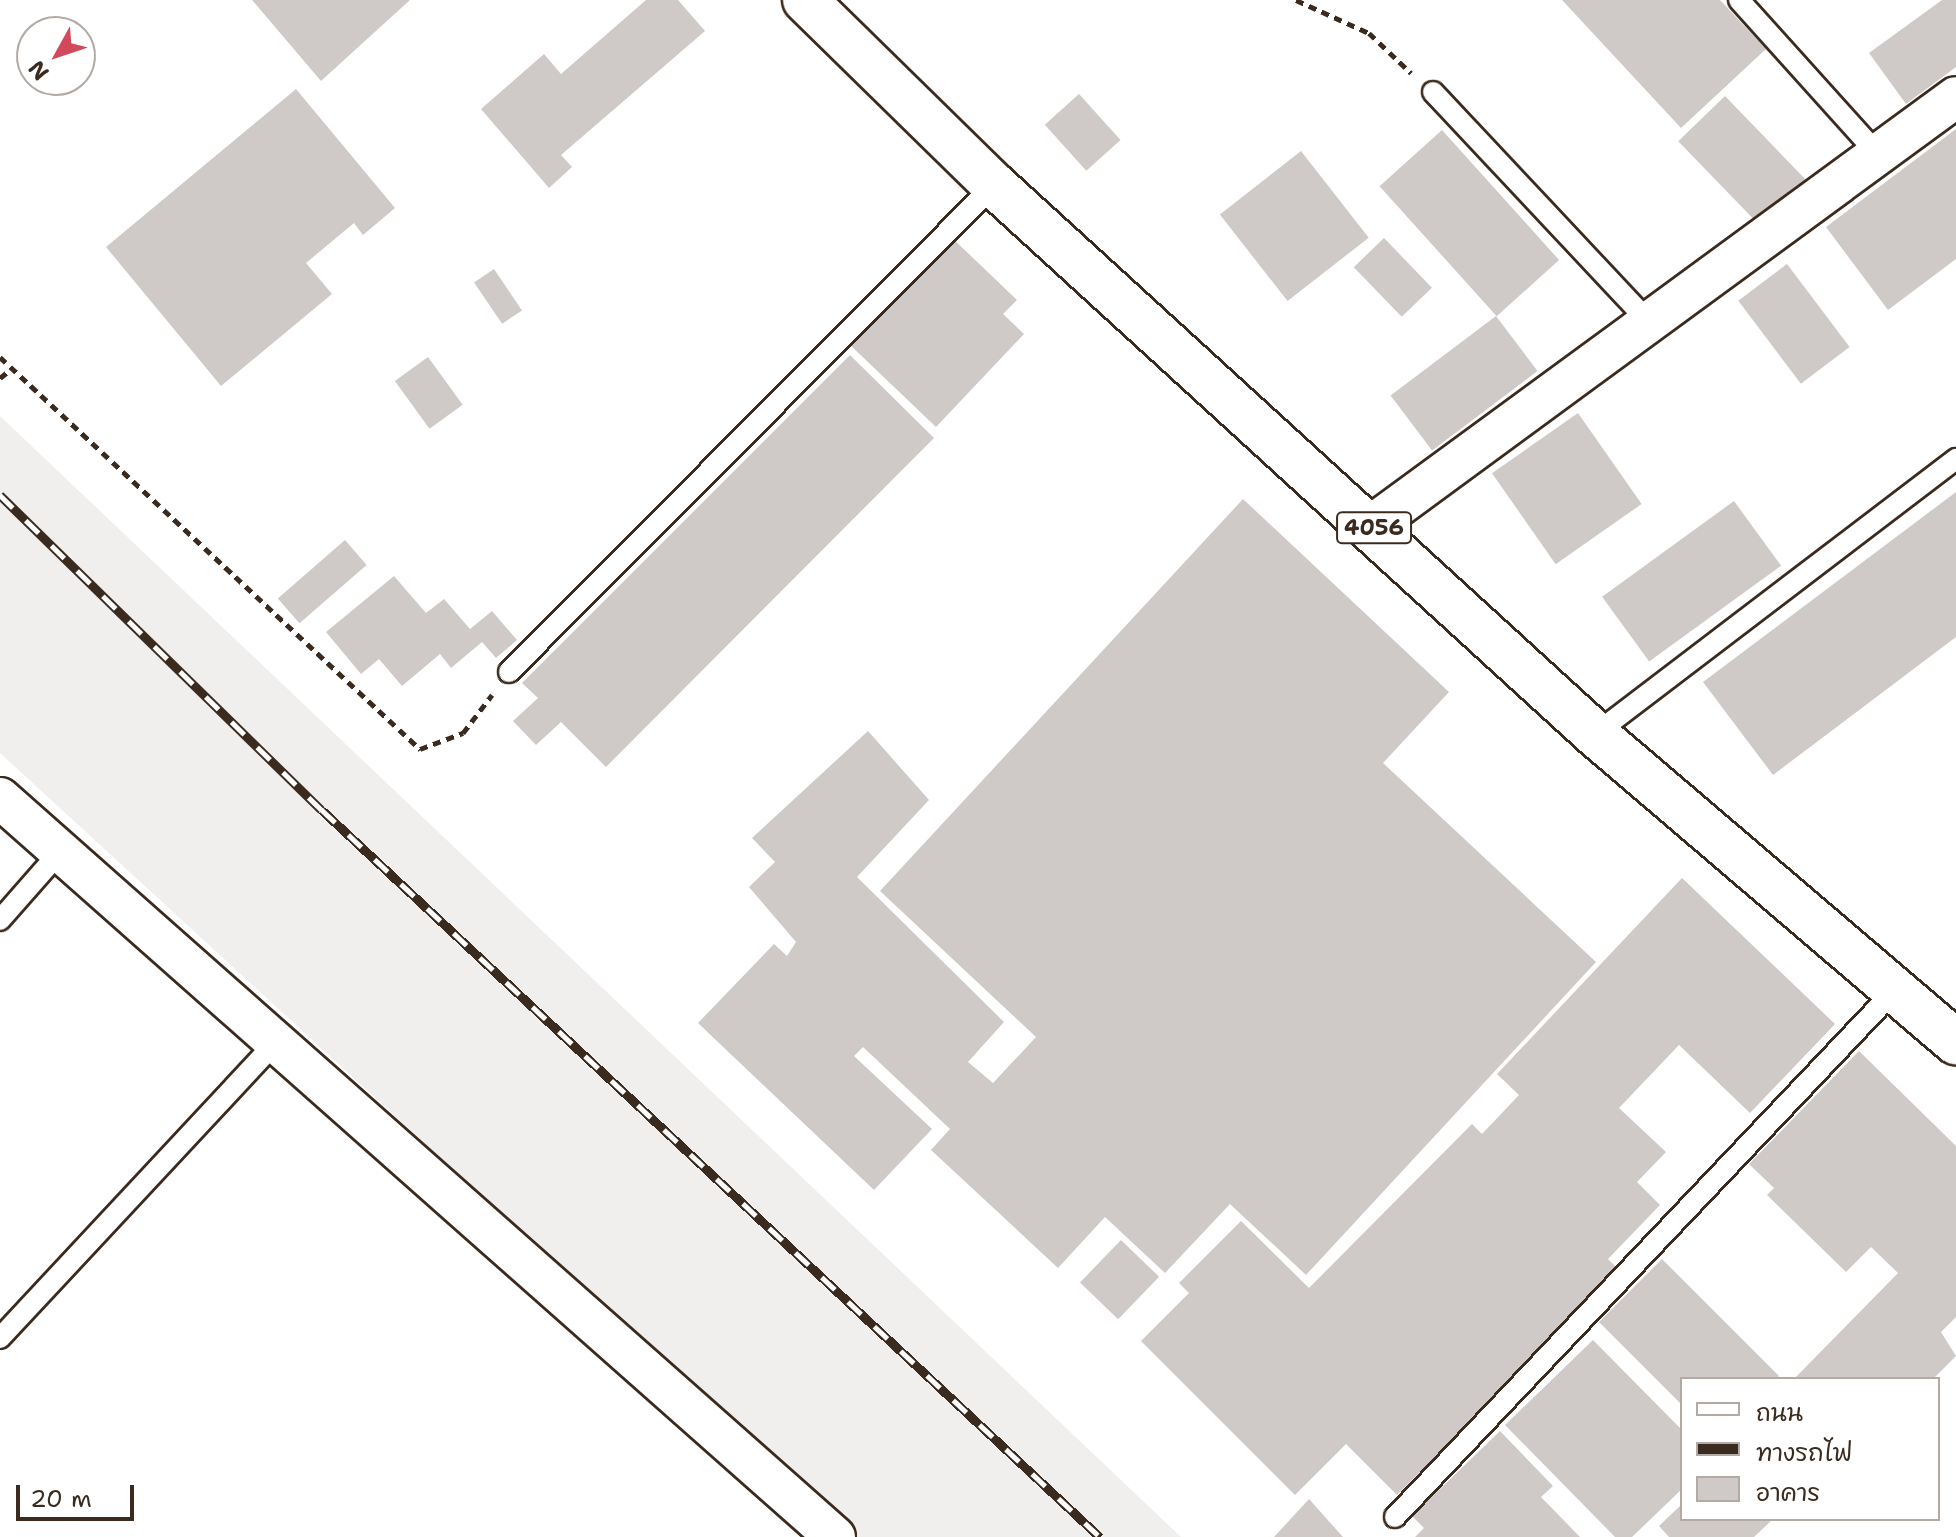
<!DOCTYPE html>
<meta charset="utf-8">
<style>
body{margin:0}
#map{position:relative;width:1956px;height:1537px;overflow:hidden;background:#fff;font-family:"Shantell Sans","Playpen Sans Thai",sans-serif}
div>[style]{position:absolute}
.built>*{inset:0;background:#f1efee}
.building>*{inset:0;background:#cfcac7;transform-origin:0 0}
.path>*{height:5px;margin-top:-2.5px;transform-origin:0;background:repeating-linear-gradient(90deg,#3b2a1e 0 8px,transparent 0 14px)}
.roads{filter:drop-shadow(2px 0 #3b2a1e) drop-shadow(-2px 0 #3b2a1e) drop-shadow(0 2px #3b2a1e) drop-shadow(0 -2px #3b2a1e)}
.lane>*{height:20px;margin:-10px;padding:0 10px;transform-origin:10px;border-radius:10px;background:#fff}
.street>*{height:40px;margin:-20px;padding:0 20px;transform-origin:20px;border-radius:20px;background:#fff}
.primary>*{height:44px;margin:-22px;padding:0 22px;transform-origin:22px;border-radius:22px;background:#fff}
.rail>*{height:9px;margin-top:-4.5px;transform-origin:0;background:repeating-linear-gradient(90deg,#fff 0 18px,#3b2a1e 0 36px);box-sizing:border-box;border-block:2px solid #3b2a1e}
span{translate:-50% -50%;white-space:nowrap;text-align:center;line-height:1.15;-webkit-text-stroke:7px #fff;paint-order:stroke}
.shield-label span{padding:2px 6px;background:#fff;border:2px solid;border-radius:6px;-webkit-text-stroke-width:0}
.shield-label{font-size:22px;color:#3b2a1e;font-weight:700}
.legend{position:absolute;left:1680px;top:1377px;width:260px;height:144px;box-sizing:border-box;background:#fff;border:2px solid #b1aaa5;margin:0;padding:10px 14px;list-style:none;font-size:24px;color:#3b2a1e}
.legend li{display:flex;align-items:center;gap:16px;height:40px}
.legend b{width:40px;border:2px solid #b1aaa5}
.north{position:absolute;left:16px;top:16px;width:80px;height:80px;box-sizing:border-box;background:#fff;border:2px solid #b1aaa5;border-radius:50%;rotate:230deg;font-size:22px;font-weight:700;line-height:32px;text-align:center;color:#3b2a1e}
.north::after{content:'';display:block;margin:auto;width:28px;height:36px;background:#d1495b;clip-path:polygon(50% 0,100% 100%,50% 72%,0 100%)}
.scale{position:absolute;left:16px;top:1485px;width:118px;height:36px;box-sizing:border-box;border:4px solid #3b2a1e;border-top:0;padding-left:10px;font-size:24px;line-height:28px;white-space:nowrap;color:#3b2a1e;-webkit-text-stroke:6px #fff;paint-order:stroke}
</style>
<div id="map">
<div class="built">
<i style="clip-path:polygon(0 416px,1181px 1537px,853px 1537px,0 753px)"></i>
</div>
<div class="building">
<i style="clip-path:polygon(252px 0,410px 0,321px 81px)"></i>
<i style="clip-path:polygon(646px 0,678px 0,705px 31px,561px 155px,572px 167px,549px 188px,481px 109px,544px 54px,561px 74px)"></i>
<i style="clip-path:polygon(1562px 0,1720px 0,1766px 49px,1681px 128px)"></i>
<i style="clip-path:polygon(1942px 0,1956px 0,1956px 67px,1906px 104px,1869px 53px)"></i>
<i style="clip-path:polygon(296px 89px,395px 208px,363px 235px,354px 223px,306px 263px,332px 294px,221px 386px,106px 247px)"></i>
<i style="left:1079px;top:94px;width:62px;height:46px;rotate:48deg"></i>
<i style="left:1725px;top:96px;width:117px;height:65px;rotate:46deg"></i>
<i style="clip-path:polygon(1956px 129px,1956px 259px,1888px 310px,1826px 227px)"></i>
<i style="left:1442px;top:130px;width:175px;height:84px;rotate:48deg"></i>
<i style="left:1301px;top:151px;width:110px;height:103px;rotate:52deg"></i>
<i style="clip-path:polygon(949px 235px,1017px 300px,1003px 314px,1024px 334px,936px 427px,848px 343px)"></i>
<i style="left:1384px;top:238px;width:69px;height:42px;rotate:46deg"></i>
<i style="left:1787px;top:264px;width:104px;height:61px;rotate:53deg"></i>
<i style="left:494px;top:269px;width:50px;height:24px;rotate:56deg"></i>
<i style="left:1496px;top:316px;width:69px;height:132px;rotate:53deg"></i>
<i style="clip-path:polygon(850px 355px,934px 438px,606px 767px,561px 722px,536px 745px,513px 721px,538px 698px,522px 683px)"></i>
<i style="left:428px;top:357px;width:59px;height:41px;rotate:54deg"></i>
<i style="left:1578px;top:413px;width:111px;height:105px;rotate:55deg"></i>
<i style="clip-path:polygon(1956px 492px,1956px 637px,1773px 775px,1703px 682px)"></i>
<i style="clip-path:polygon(1243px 499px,1449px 692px,1383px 763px,1596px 962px,1306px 1275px,1230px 1204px,1165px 1273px,1105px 1217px,1058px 1268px,931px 1150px,950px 1129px,863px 1047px,854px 1056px,932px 1129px,874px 1190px,698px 1023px,774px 944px,787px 956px,796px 942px,749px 887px,775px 862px,752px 838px,868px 731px,929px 800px,857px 877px,1004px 1022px,968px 1062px,993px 1083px,1036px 1037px,880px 891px)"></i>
<i style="left:1734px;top:501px;width:80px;height:163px;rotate:54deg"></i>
<i style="left:345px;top:540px;width:33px;height:89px;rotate:49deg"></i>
<i style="clip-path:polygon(394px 576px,426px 613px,444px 599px,470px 629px,492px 611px,517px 640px,496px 658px,482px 642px,451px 668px,440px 654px,402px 686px,379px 659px,361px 674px,326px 632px)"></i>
<i style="clip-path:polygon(1682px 878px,1835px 1024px,1750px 1113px,1679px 1045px,1619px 1108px,1666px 1152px,1637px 1182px,1660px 1205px,1608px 1259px,1620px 1271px,1397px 1495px,1346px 1444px,1295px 1495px,1141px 1341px,1189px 1293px,1179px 1283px,1241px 1221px,1309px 1288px,1472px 1124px,1482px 1134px,1519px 1095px,1497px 1074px)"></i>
<i style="clip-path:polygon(1859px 1051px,1956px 1146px,1956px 1317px,1941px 1332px,1956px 1356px,1933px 1379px,1794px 1379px,1898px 1273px,1871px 1247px,1846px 1272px,1767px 1195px,1774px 1188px,1749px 1164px)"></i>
<i style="left:1121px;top:1240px;width:53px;height:59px;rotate:44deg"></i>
<i style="clip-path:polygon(1662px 1259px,1779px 1376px,1776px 1379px,1682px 1379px,1682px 1405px,1599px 1322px)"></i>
<i style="clip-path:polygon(1593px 1340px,1682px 1430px,1682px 1489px,1632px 1537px,1615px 1537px,1505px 1425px)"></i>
<i style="clip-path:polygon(1500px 1431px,1553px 1486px,1541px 1497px,1580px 1537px,1415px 1537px,1424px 1528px,1412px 1516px)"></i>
<i style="clip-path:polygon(1309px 1499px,1343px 1537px,1274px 1537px)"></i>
<i style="clip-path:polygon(1682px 1504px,1682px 1519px,1773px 1519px,1754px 1537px,1669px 1537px,1659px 1526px)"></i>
</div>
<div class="path">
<i style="left:1296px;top:0;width:80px;rotate:24.3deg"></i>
<i style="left:1369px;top:33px;width:58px;rotate:43.6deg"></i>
<i style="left:0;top:357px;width:575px;rotate:43.03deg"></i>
<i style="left:420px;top:749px;width:46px;rotate:-20.4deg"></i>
<i style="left:463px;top:733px;width:48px;rotate:-52.7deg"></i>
<i style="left:0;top:378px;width:14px;rotate:-39deg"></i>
</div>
<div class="roads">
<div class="lane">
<i style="left:1739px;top:0;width:206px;rotate:48deg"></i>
<i style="left:1433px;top:92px;width:320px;rotate:46.8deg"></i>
<i style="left:509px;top:672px;width:687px;rotate:-45.12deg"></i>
<i style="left:1595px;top:734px;width:454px;rotate:-37.3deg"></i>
<i style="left:0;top:920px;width:88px;rotate:-48.7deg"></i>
<i style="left:0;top:1338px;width:405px;rotate:-47deg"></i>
<i style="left:1395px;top:1517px;width:722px;rotate:-46.51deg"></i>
</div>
<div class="street">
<i style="left:1371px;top:526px;width:725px;rotate:-36.25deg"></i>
<i style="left:0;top:798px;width:1115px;rotate:41.51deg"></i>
</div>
<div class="primary">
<i style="left:805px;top:0;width:264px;rotate:44.4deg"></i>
<i style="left:994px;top:185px;width:814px;rotate:42.41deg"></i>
<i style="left:1595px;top:734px;width:475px;rotate:40.5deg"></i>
</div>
</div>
<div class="rail">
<i style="left:0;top:495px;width:450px;rotate:44.4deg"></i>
<i style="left:322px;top:810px;width:1065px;rotate:43.06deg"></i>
</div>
<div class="shield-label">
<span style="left:1374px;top:528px">4056</span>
</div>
<ul class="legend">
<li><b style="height:10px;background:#fff"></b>ถนน</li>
<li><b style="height:10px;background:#3b2a1e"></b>ทางรถไฟ</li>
<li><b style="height:22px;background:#cfcac7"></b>อาคาร</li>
</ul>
<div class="north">N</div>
<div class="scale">20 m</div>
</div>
